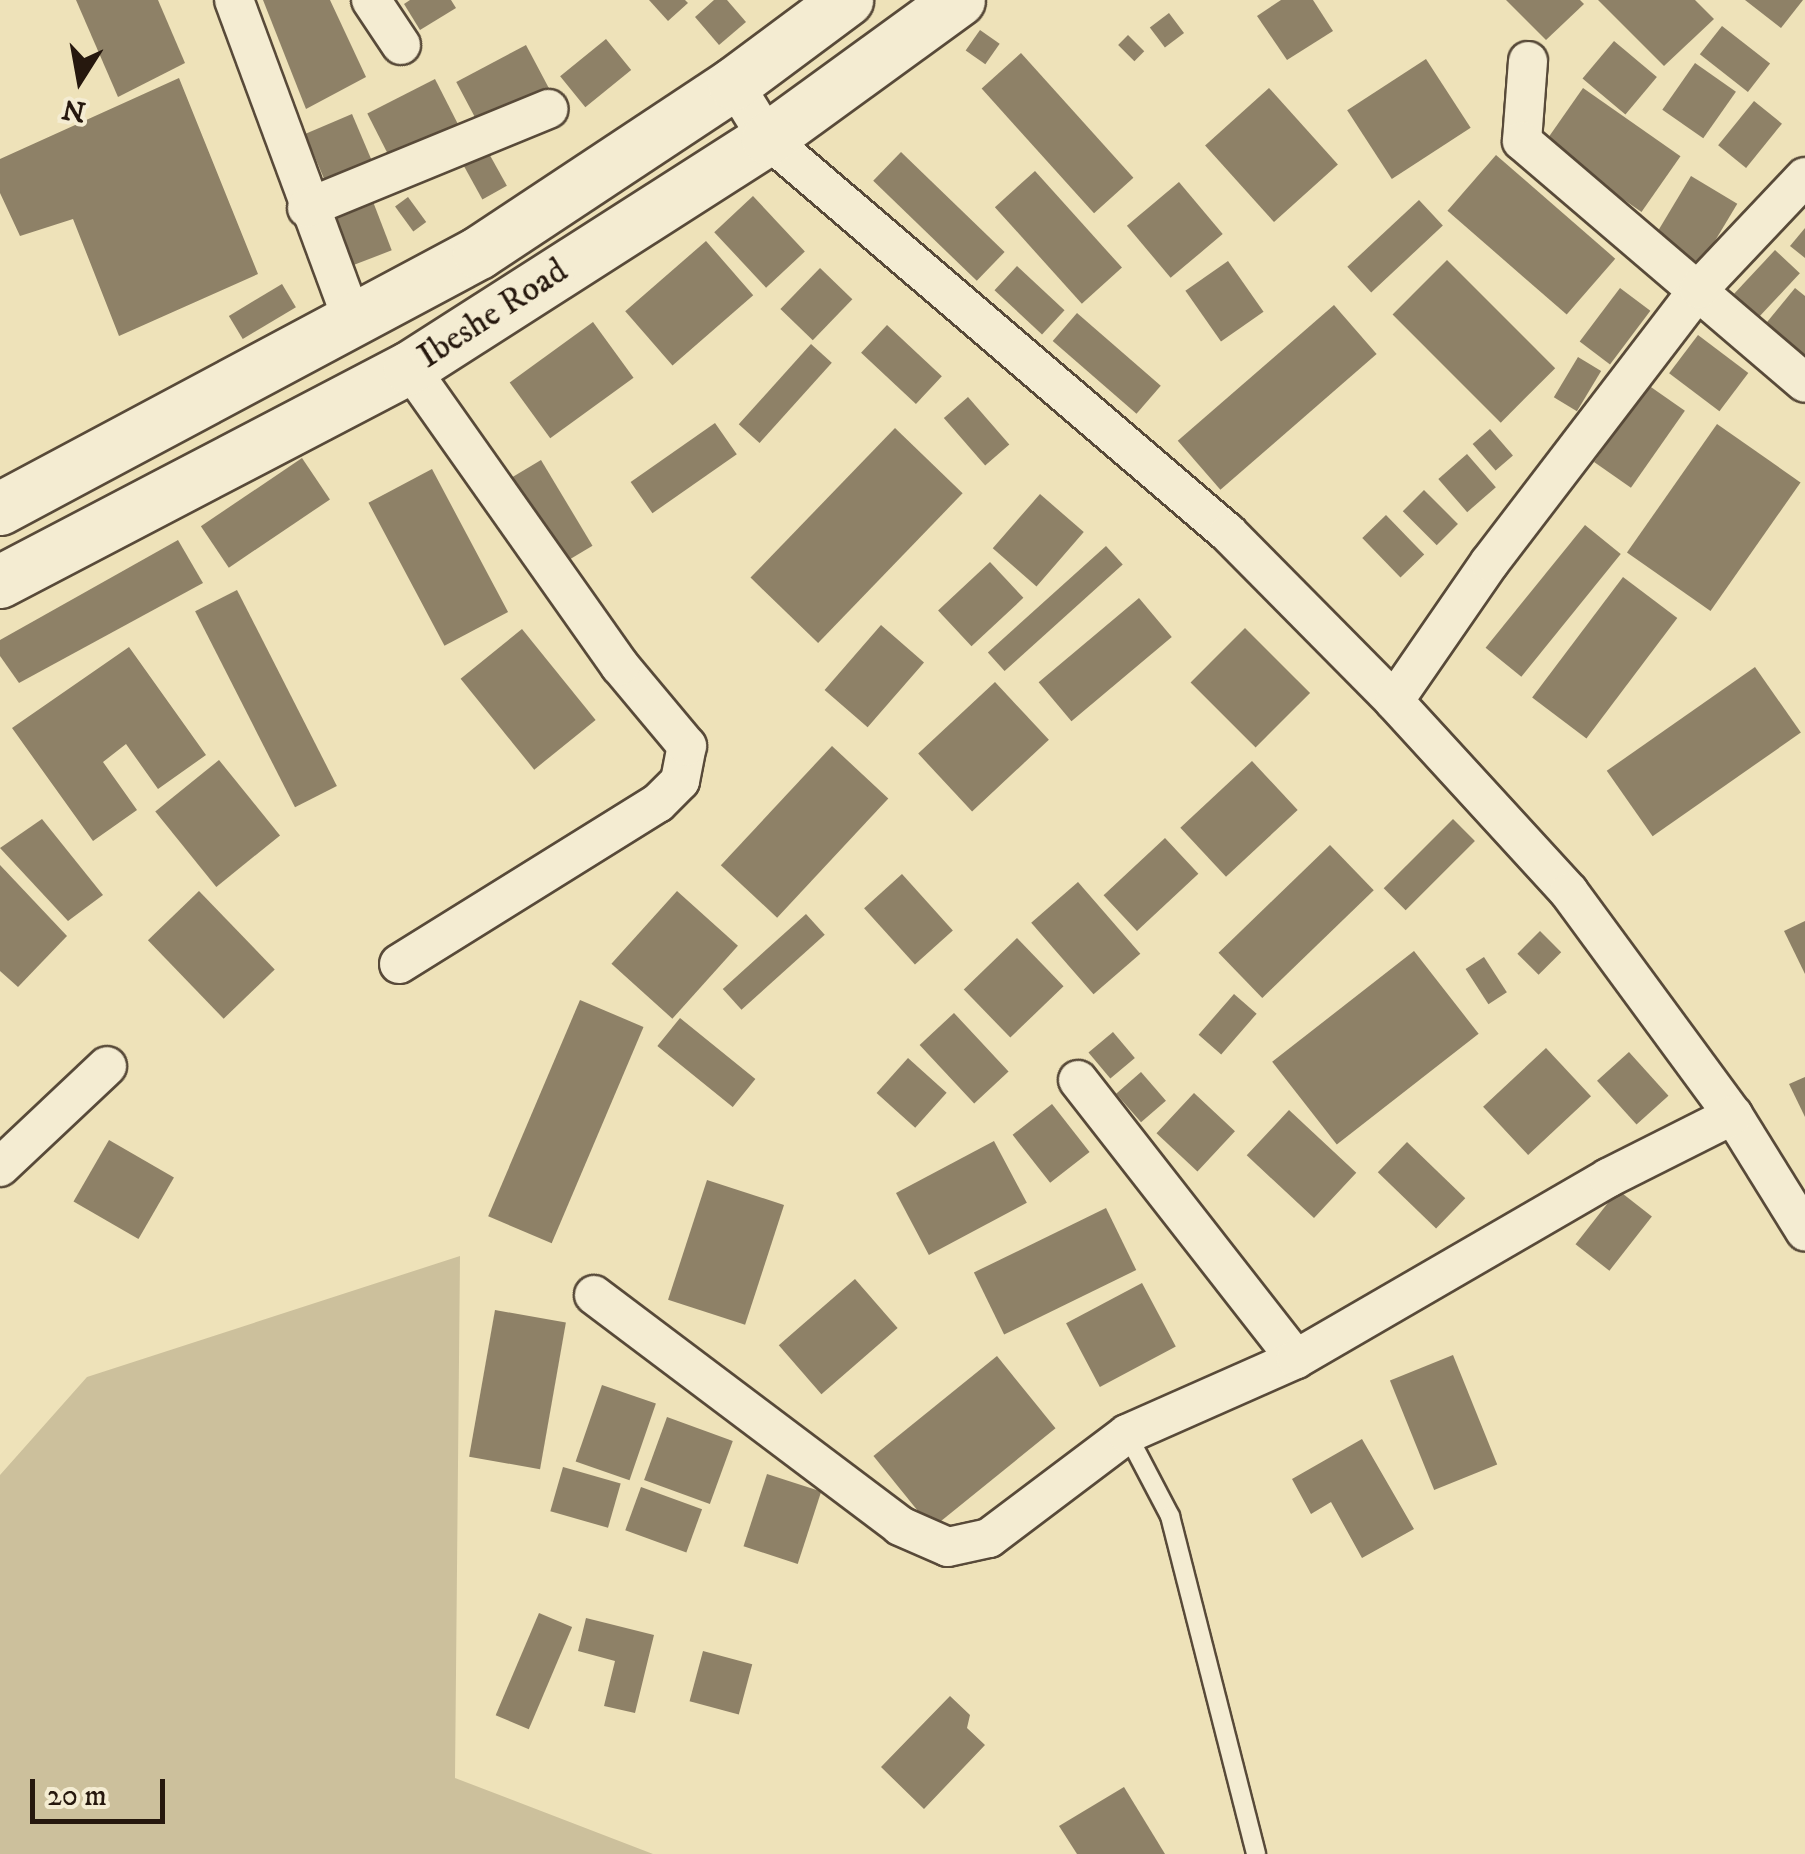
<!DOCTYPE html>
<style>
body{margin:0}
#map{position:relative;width:1805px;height:1854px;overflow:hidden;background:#eee2b9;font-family:"IM FELL DW Pica",serif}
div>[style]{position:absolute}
.green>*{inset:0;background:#ccc09c}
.building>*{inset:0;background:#8e8167;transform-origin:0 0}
.roads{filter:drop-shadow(2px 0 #584a39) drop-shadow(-2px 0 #584a39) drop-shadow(0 2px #584a39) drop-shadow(0 -2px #584a39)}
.lane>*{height:18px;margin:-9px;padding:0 9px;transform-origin:9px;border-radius:9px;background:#f4ecd2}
.street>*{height:38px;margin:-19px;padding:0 19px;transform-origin:19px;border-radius:19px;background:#f4ecd2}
.secondary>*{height:52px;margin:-26px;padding:0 26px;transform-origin:26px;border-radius:26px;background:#f4ecd2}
span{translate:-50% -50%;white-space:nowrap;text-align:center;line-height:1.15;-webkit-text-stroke:10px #f4ecd2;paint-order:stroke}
.street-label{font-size:35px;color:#26180e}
.north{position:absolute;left:30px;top:30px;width:100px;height:100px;-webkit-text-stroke:8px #f4ecd2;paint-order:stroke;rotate:191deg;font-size:28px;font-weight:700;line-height:40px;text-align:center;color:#26180e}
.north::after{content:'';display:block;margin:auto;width:35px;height:45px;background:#26180e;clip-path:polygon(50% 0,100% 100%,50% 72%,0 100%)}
.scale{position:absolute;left:30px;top:1779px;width:135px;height:45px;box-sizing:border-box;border:5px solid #26180e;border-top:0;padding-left:12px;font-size:30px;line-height:35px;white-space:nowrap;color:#26180e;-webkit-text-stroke:8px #f4ecd2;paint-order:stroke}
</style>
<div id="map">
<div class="green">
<i style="clip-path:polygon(460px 1256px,455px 1778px,653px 1854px,0 1854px,0 1475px,87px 1377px)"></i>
</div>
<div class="building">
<i style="clip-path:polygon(76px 0,158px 0,185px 63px,118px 97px)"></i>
<i style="clip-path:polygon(263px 0,330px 0,366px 77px,306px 109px)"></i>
<i style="clip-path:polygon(410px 0,451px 0,456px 8px,420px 30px,404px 4px)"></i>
<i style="clip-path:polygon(649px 0,685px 0,688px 3px,668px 21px)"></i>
<i style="clip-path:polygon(714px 0,727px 0,746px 22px,719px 45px,695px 17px)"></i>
<i style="clip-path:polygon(1281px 0,1313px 0,1333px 31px,1287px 60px,1257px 16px)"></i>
<i style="clip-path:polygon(1506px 0,1580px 0,1584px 4px,1546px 40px)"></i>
<i style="clip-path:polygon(1598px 0,1695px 0,1714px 19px,1664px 66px)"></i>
<i style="clip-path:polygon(1745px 0,1803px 0,1781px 28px)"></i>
<i style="left:1169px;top:13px;width:25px;height:24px;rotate:53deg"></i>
<i style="left:1722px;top:26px;width:61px;height:36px;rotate:38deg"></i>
<i style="left:980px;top:30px;width:24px;height:25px;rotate:35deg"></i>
<i style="left:1128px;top:35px;width:23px;height:14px;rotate:45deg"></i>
<i style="left:606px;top:39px;width:40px;height:59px;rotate:51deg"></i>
<i style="left:1614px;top:41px;width:56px;height:49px;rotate:40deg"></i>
<i style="left:526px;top:45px;width:50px;height:79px;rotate:62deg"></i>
<i style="left:1021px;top:53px;width:168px;height:53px;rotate:48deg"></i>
<i style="left:1426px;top:59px;width:82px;height:94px;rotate:57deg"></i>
<i style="left:1695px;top:63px;width:50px;height:57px;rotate:35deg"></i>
<i style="clip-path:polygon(179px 78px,258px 274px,119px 336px,73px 219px,20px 236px,0 193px,0 159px)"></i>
<i style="left:435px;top:79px;width:56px;height:76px;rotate:63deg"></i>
<i style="left:1269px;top:88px;width:103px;height:86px;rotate:48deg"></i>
<i style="left:1583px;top:88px;width:119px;height:68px;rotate:35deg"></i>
<i style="left:1754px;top:101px;width:36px;height:57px;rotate:39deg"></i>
<i style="left:352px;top:114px;width:62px;height:51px;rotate:67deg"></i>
<i style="left:487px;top:150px;width:41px;height:28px;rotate:61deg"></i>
<i style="left:901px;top:152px;width:144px;height:40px;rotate:44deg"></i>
<i style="left:1496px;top:155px;width:158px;height:74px;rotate:41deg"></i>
<i style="left:1035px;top:171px;width:130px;height:54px;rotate:48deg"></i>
<i style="left:1691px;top:176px;width:54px;height:72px;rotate:31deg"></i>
<i style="left:1179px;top:182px;width:68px;height:68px;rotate:50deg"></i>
<i style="left:753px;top:196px;width:76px;height:53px;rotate:47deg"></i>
<i style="left:408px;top:197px;width:31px;height:16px;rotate:54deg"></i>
<i style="left:372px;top:199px;width:55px;height:52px;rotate:69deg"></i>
<i style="left:1419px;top:200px;width:35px;height:98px;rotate:47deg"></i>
<i style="clip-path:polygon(1805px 228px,1805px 258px,1790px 246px)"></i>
<i style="left:706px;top:241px;width:72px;height:107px;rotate:49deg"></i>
<i style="left:1775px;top:250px;width:34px;height:61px;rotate:43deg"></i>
<i style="left:1447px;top:260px;width:153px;height:77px;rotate:45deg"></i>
<i style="left:1228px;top:261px;width:62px;height:52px;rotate:55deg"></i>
<i style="left:1017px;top:266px;width:65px;height:33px;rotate:43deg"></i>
<i style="left:820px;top:268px;width:45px;height:57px;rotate:44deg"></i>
<i style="left:282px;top:284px;width:27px;height:62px;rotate:59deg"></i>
<i style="left:1620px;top:288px;width:38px;height:67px;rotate:37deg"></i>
<i style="clip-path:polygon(1795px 288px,1805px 296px,1805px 361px,1763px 327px)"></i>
<i style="left:1334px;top:305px;width:65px;height:207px;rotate:49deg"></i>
<i style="left:1077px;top:313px;width:111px;height:37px;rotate:41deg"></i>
<i style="left:593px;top:322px;width:69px;height:103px;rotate:54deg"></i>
<i style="left:887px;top:325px;width:75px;height:38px;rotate:43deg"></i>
<i style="left:1698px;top:335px;width:63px;height:48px;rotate:37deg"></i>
<i style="left:811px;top:344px;width:28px;height:108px;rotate:42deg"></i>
<i style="left:1578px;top:357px;width:27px;height:47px;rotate:31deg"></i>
<i style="left:1648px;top:385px;width:45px;height:94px;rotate:35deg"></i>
<i style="left:968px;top:397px;width:63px;height:32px;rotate:49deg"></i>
<i style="left:715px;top:423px;width:38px;height:103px;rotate:55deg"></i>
<i style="left:1717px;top:424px;width:102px;height:157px;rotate:35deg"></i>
<i style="left:895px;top:428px;width:94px;height:208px;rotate:44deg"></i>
<i style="left:1490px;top:429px;width:35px;height:23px;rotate:49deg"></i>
<i style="left:1467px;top:454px;width:44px;height:38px;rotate:49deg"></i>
<i style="left:302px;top:458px;width:50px;height:122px;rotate:56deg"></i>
<i style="left:541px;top:460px;width:100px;height:41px;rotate:59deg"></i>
<i style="left:432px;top:469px;width:162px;height:72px;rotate:62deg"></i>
<i style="left:1424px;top:490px;width:48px;height:30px;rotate:45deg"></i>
<i style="left:1040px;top:494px;width:58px;height:72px;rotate:41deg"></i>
<i style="left:1386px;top:515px;width:55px;height:33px;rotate:46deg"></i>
<i style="left:1585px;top:525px;width:46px;height:158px;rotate:39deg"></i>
<i style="clip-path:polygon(178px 540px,203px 583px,19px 683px,0 656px,0 640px)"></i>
<i style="left:1106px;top:546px;width:25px;height:159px;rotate:48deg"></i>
<i style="left:990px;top:562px;width:49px;height:71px;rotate:47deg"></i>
<i style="left:1623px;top:577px;width:68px;height:151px;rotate:37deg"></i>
<i style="left:237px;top:590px;width:220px;height:47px;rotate:63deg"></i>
<i style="left:1139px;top:598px;width:51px;height:131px;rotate:50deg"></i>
<i style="left:881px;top:625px;width:57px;height:86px;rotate:41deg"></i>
<i style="left:1245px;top:628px;width:92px;height:77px;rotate:45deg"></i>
<i style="left:522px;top:629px;width:117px;height:79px;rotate:51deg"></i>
<i style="clip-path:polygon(129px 647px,206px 755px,158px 789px,126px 744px,103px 762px,137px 810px,93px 841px,12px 728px)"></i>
<i style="left:1755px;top:667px;width:80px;height:181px;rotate:55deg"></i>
<i style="left:995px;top:682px;width:79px;height:105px;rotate:47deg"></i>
<i style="left:832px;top:746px;width:77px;height:163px;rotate:43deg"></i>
<i style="left:219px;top:760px;width:97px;height:82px;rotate:51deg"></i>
<i style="left:1252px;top:761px;width:67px;height:98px;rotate:47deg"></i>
<i style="clip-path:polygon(42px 819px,103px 895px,68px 921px,0 848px)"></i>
<i style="left:1453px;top:819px;width:31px;height:98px;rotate:45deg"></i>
<i style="left:1165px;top:838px;width:49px;height:84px;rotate:47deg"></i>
<i style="left:1330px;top:845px;width:63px;height:155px;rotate:46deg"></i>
<i style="clip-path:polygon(0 865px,67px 936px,18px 987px,0 971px)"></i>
<i style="left:902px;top:874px;width:76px;height:51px;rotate:48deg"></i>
<i style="left:1078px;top:882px;width:95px;height:62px;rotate:49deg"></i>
<i style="left:199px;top:891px;width:109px;height:71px;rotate:46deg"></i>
<i style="left:677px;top:891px;width:82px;height:98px;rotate:42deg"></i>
<i style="left:806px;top:914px;width:28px;height:112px;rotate:48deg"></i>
<i style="clip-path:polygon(1805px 921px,1805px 974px,1784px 931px)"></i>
<i style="left:1540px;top:931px;width:30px;height:32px;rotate:45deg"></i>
<i style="left:1017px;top:938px;width:67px;height:74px;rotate:46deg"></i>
<i style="left:1414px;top:951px;width:105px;height:180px;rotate:52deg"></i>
<i style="left:1484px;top:957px;width:42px;height:22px;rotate:57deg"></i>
<i style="left:1234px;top:994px;width:30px;height:54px;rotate:41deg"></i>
<i style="left:580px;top:1000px;width:69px;height:235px;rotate:23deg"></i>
<i style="left:954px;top:1013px;width:80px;height:47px;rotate:47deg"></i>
<i style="left:680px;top:1018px;width:97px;height:36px;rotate:39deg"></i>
<i style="left:1113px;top:1032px;width:34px;height:32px;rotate:50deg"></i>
<i style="left:1546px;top:1048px;width:66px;height:86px;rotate:47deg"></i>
<i style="left:1629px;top:1052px;width:59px;height:43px;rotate:48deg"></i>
<i style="left:908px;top:1058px;width:52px;height:47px;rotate:42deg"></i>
<i style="left:1141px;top:1072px;width:38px;height:33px;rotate:49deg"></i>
<i style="clip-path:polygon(1805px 1077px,1805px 1117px,1789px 1084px)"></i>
<i style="left:1194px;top:1093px;width:56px;height:55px;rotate:43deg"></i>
<i style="left:1052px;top:1104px;width:61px;height:50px;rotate:52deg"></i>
<i style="left:1289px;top:1110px;width:92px;height:62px;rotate:43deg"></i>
<i style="left:109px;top:1140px;width:75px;height:71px;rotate:30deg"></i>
<i style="left:994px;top:1141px;width:70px;height:111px;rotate:62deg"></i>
<i style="left:1407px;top:1142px;width:81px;height:42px;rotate:44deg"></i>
<i style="left:707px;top:1180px;width:81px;height:126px;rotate:18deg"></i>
<i style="left:1618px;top:1190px;width:43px;height:69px;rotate:38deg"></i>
<i style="left:1106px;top:1208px;width:69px;height:147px;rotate:64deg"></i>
<i style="left:855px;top:1279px;width:65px;height:101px;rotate:49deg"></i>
<i style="left:1142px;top:1283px;width:72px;height:86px;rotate:62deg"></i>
<i style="left:495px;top:1310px;width:72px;height:149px;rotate:10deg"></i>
<i style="left:1453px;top:1355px;width:118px;height:68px;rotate:68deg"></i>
<i style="left:997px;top:1356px;width:93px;height:159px;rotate:51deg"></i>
<i style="left:602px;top:1385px;width:57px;height:81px;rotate:19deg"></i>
<i style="left:667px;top:1417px;width:70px;height:67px;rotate:20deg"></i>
<i style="clip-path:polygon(1362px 1439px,1414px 1529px,1362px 1558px,1331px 1502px,1311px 1514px,1292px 1479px)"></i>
<i style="left:563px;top:1467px;width:60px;height:46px;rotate:16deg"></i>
<i style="left:767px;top:1474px;width:57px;height:76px;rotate:18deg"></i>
<i style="left:641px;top:1487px;width:65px;height:46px;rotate:20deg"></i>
<i style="left:539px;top:1613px;width:36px;height:111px;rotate:23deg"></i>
<i style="clip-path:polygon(586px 1618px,654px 1635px,635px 1713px,604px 1706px,615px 1661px,578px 1651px)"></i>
<i style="left:703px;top:1651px;width:51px;height:52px;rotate:15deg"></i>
<i style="clip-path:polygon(950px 1696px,970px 1715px,967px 1728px,985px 1745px,924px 1809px,881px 1767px)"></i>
<i style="clip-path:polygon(1124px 1787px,1165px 1854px,1077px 1854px,1059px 1826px)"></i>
</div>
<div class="roads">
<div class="lane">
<i style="left:1127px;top:1434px;width:93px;rotate:62.3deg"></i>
<i style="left:1170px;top:1516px;width:349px;rotate:75.7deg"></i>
</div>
<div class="street">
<i style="left:234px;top:0;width:346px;rotate:69.7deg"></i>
<i style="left:371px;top:0;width:54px;rotate:56.3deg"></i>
<i style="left:1528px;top:61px;width:80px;rotate:94.3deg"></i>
<i style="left:1522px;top:141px;width:372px;rotate:40.5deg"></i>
<i style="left:734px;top:84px;width:65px;rotate:58.3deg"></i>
<i style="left:768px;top:139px;width:606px;rotate:40.58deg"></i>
<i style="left:1228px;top:533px;width:236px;rotate:45.3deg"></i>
<i style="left:1394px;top:701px;width:259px;rotate:47.5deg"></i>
<i style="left:1569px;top:892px;width:277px;rotate:53.7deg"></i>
<i style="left:1733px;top:1115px;width:137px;rotate:58.2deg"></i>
<i style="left:307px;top:208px;width:261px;rotate:-22.3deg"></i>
<i style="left:1394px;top:701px;width:169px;rotate:-55.4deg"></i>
<i style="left:1490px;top:562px;width:344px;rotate:-52.6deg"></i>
<i style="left:1699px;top:289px;width:154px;rotate:-46.6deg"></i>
<i style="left:399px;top:964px;width:305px;rotate:-31.9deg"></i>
<i style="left:658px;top:803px;width:31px;rotate:-45deg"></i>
<i style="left:680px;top:781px;width:36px;rotate:-79deg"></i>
<i style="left:687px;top:746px;width:104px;rotate:-129.9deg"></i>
<i style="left:620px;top:666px;width:365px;rotate:-125.2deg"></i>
<i style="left:1078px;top:1080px;width:354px;rotate:52deg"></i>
<i style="left:0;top:1167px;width:147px;rotate:-43.3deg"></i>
<i style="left:594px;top:1295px;width:383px;rotate:37deg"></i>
<i style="left:900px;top:1526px;width:52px;rotate:23.6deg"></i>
<i style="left:948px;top:1547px;width:42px;rotate:-12.4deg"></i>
<i style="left:989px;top:1538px;width:173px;rotate:-37deg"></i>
<i style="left:1127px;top:1434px;width:185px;rotate:-23.9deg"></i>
<i style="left:1296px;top:1359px;width:361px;rotate:-30.1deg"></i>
<i style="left:1608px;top:1178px;width:140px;rotate:-26.7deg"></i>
</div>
<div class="secondary">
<i style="left:0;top:509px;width:543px;rotate:-28.12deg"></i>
<i style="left:479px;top:253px;width:306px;rotate:-33.5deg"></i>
<i style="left:734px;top:84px;width:141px;rotate:-36.6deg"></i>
<i style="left:0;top:582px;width:462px;rotate:-27.6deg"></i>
<i style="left:410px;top:368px;width:425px;rotate:-32.6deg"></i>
<i style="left:768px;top:139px;width:236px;rotate:-36deg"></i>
</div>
</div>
<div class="street-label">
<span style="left:493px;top:314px;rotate:-33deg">Ibeshe Road</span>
</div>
<div class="north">N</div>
<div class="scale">20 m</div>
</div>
